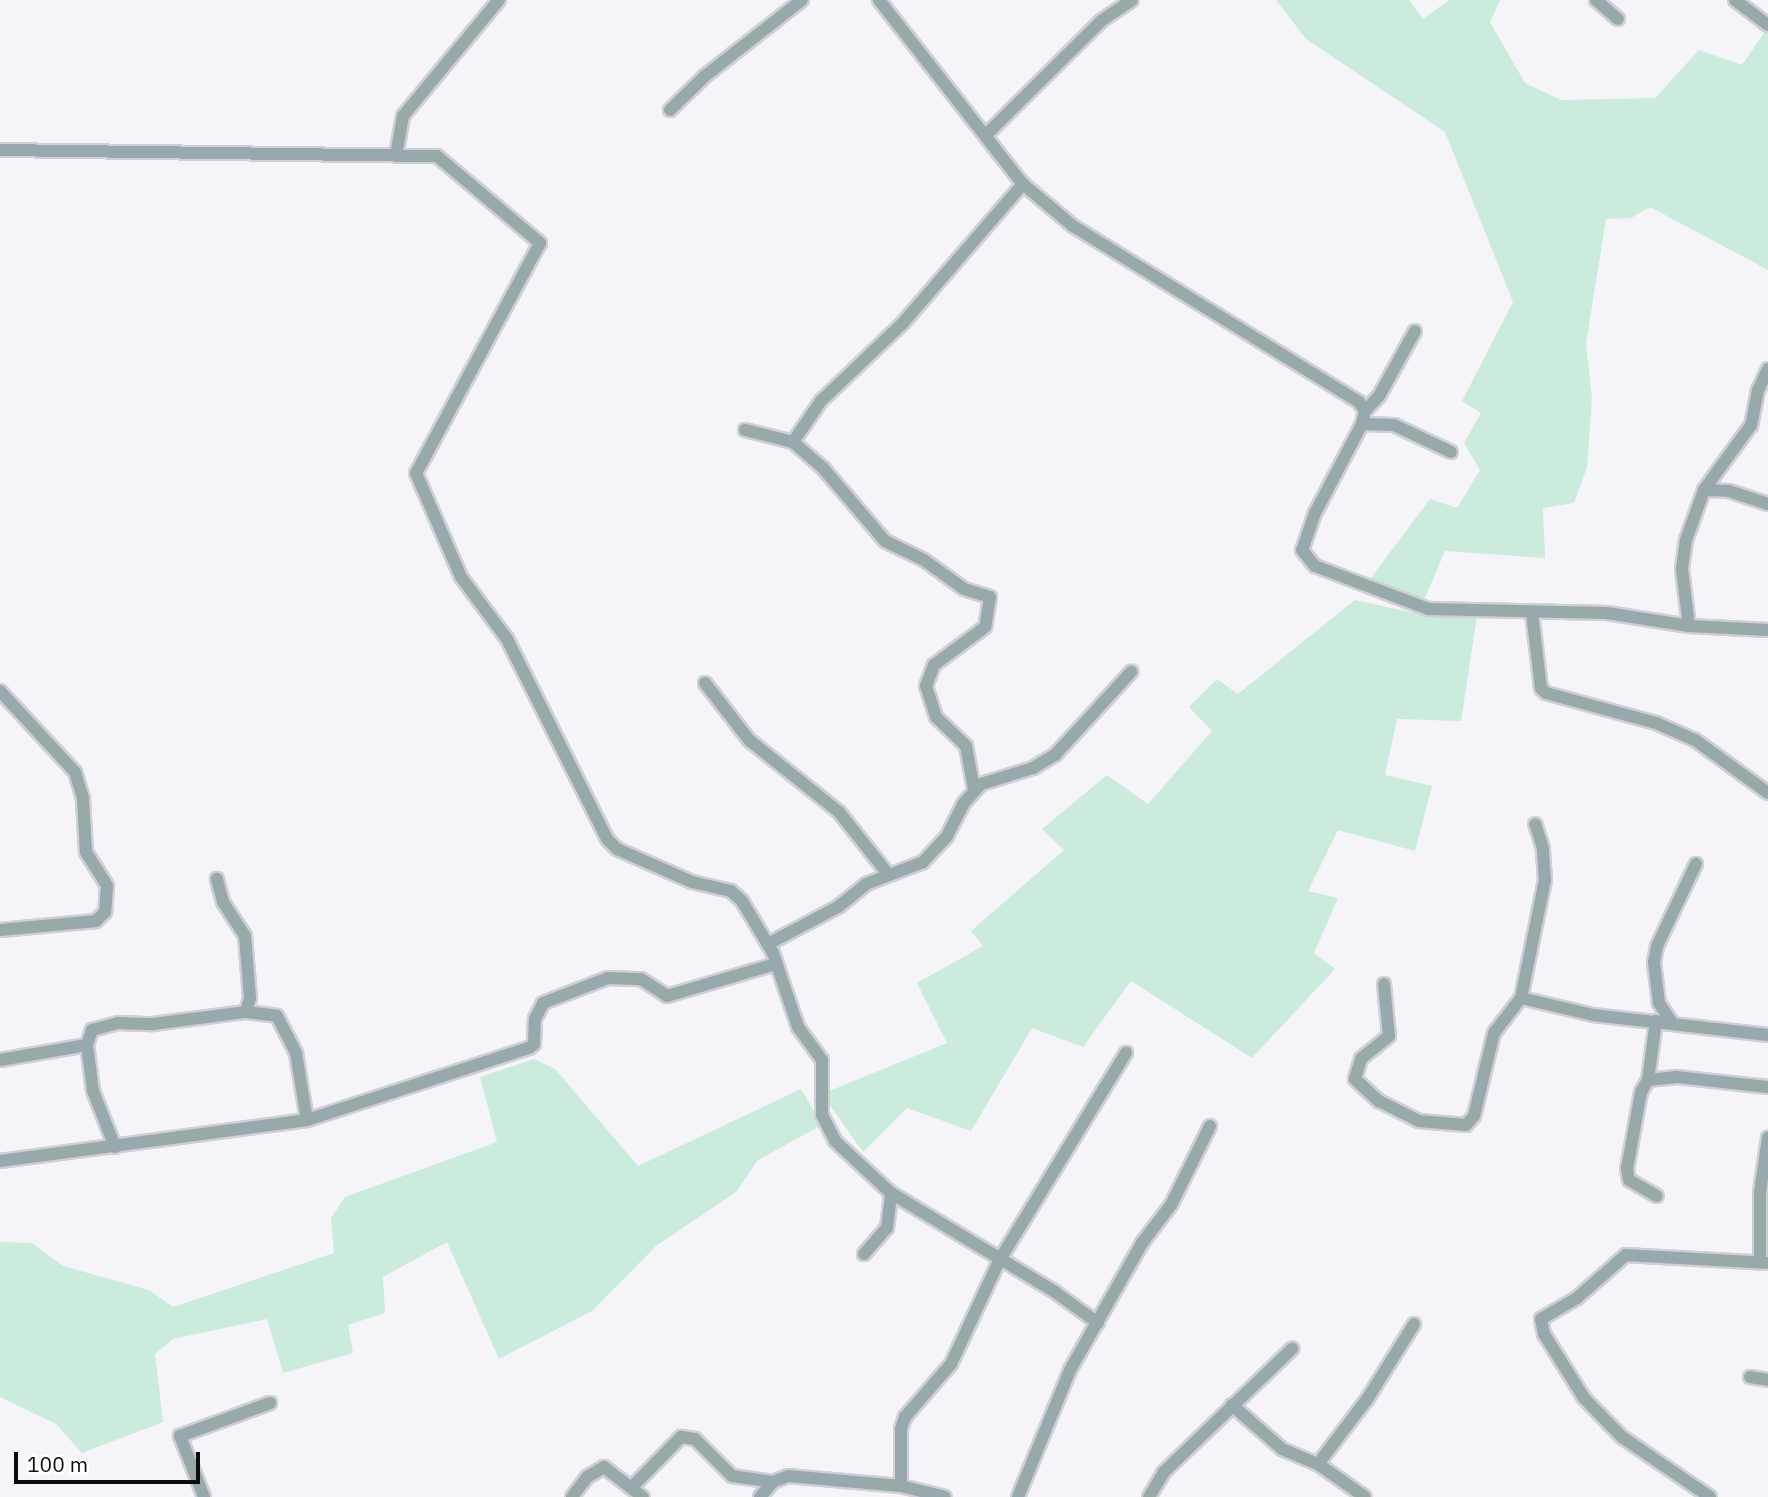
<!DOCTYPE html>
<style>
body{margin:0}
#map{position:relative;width:1768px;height:1497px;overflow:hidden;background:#f4f4f9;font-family:"IBM Plex Sans",sans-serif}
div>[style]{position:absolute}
.green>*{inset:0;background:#cbecdc}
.roads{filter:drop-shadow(2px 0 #cfcfd4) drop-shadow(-2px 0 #cfcfd4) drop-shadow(0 2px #cfcfd4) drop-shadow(0 -2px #cfcfd4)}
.minor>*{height:12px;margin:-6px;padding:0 6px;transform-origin:6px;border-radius:6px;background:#97a9ab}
span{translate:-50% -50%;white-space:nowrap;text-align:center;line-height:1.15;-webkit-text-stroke:7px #fff;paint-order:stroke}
.scale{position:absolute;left:14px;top:1452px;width:186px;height:32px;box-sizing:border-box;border:4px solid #0d0d0f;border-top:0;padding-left:9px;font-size:21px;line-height:24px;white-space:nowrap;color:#0d0d0f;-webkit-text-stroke:5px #fff;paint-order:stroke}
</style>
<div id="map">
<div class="green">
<i style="clip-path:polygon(1276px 0,1409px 0,1423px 19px,1449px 0,1500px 0,1490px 22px,1525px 83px,1561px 100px,1655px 98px,1699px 50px,1742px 65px,1768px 27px,1768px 270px,1650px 207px,1631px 218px,1606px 219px,1586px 344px,1592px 398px,1587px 467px,1574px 503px,1543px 508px,1545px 558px,1445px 551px,1424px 600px,1367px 583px,1430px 499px,1457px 508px,1480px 470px,1464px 443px,1481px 413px,1462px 401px,1513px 302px,1445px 132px,1306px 39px)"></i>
<i style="clip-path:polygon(1355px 600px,1419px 614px,1477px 616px,1461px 721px,1397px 719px,1385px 775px,1432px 786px,1415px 851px,1338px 830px,1308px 891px,1338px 898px,1314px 953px,1335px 969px,1252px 1058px,1131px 981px,1083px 1047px,1032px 1028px,971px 1131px,907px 1108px,863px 1152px,822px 1094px,947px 1043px,917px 983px,983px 946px,971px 931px,1064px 850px,1042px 829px,1107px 775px,1148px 804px,1212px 731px,1189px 707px,1217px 679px,1238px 694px)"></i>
<i style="clip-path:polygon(534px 1059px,555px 1069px,638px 1166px,801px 1089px,822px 1125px,758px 1160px,736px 1192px,656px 1246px,592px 1311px,499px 1359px,447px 1242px,383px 1277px,385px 1313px,348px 1325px,353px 1353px,283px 1373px,267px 1319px,173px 1339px,155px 1354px,163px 1422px,82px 1453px,56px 1424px,0 1397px,0 1242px,32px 1243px,63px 1266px,149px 1290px,173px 1307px,334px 1253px,331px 1218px,345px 1197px,497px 1142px,480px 1077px)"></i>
</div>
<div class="roads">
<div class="minor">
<i style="left:879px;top:0;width:234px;rotate:52deg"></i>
<i style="left:1023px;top:184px;width:65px;rotate:40deg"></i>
<i style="left:1073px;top:226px;width:336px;rotate:31.6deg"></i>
<i style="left:1359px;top:402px;width:11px;rotate:56deg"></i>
<i style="left:1365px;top:411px;width:13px;rotate:103deg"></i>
<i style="left:1362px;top:424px;width:101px;rotate:117.8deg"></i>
<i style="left:1315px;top:513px;width:39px;rotate:109deg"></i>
<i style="left:1302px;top:550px;width:21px;rotate:51deg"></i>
<i style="left:1315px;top:566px;width:121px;rotate:20.8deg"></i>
<i style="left:1428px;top:609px;width:179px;rotate:1.3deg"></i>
<i style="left:1607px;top:613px;width:83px;rotate:9deg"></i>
<i style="left:1596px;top:0;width:29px;rotate:41deg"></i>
<i style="left:1735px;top:0;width:41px;rotate:37.1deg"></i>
<i style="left:670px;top:110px;width:49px;rotate:-44.2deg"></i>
<i style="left:705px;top:76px;width:123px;rotate:-38.1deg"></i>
<i style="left:986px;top:135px;width:162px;rotate:-44.7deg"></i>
<i style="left:1101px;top:21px;width:37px;rotate:-34deg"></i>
<i style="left:0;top:150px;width:437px;rotate:0.8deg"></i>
<i style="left:437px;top:156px;width:135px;rotate:40.2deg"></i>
<i style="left:540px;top:243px;width:261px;rotate:118.3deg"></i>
<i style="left:416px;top:473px;width:113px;rotate:66.6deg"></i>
<i style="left:461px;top:577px;width:77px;rotate:53.4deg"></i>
<i style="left:507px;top:639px;width:224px;rotate:63.4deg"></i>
<i style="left:607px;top:839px;width:14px;rotate:45deg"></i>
<i style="left:617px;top:849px;width:82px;rotate:23.7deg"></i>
<i style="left:692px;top:882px;width:40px;rotate:13deg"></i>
<i style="left:731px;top:891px;width:15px;rotate:42deg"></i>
<i style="left:742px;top:901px;width:61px;rotate:59.2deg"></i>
<i style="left:773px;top:953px;width:78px;rotate:71.3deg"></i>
<i style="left:798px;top:1027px;width:41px;rotate:54deg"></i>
<i style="left:822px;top:1060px;width:55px;rotate:90deg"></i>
<i style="left:822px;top:1115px;width:29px;rotate:63deg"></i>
<i style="left:835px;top:1141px;width:76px;rotate:42.9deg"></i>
<i style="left:891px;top:1193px;width:192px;rotate:31.1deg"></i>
<i style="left:1055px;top:1292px;width:53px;rotate:35.8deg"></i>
<i style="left:396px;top:156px;width:41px;rotate:-80.1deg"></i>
<i style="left:403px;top:116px;width:151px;rotate:-50.4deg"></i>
<i style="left:1768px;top:369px;width:23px;rotate:115deg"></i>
<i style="left:1758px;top:390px;width:36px;rotate:101deg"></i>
<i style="left:1751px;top:425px;width:80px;rotate:125.9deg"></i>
<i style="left:1704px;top:490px;width:53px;rotate:109.8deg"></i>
<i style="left:1686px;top:540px;width:29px;rotate:98deg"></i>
<i style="left:1682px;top:569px;width:57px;rotate:83deg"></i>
<i style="left:1689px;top:626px;width:79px;rotate:2.9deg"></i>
<i style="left:1365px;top:411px;width:21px;rotate:-47deg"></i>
<i style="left:1379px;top:396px;width:74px;rotate:-61deg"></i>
<i style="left:1362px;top:424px;width:32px;rotate:2deg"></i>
<i style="left:1394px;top:425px;width:63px;rotate:25.3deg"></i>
<i style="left:745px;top:430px;width:49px;rotate:14deg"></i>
<i style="left:793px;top:442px;width:40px;rotate:41deg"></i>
<i style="left:823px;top:468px;width:96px;rotate:49.7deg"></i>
<i style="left:885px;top:541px;width:43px;rotate:26deg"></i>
<i style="left:924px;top:560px;width:49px;rotate:35.9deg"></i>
<i style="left:964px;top:589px;width:27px;rotate:17deg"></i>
<i style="left:990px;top:597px;width:30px;rotate:99deg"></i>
<i style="left:985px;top:627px;width:64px;rotate:143.3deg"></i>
<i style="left:934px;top:665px;width:22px;rotate:111deg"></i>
<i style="left:926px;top:686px;width:33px;rotate:72deg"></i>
<i style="left:936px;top:717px;width:42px;rotate:44deg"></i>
<i style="left:966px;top:746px;width:45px;rotate:79.7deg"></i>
<i style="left:793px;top:442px;width:50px;rotate:-55.7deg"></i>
<i style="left:821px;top:401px;width:113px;rotate:-43.6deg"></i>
<i style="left:903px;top:323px;width:184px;rotate:-49.2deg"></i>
<i style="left:1704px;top:490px;width:25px;rotate:2deg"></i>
<i style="left:1729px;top:491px;width:41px;rotate:18.4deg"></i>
<i style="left:1532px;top:613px;width:76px;rotate:83.2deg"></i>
<i style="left:1541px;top:688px;width:7px;rotate:45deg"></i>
<i style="left:1546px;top:693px;width:114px;rotate:15.3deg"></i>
<i style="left:1656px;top:723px;width:43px;rotate:23.6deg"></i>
<i style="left:1695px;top:740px;width:90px;rotate:36deg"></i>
<i style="left:705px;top:683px;width:72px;rotate:52.3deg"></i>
<i style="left:749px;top:740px;width:115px;rotate:38.7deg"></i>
<i style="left:839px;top:812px;width:79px;rotate:51.7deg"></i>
<i style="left:0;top:691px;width:110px;rotate:47.2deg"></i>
<i style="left:75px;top:772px;width:28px;rotate:73deg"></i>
<i style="left:83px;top:799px;width:53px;rotate:86.8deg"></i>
<i style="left:86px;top:852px;width:40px;rotate:58deg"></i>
<i style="left:107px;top:886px;width:26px;rotate:94deg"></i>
<i style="left:105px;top:912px;width:13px;rotate:135deg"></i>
<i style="left:96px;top:921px;width:96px;rotate:174.6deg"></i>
<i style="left:768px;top:944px;width:79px;rotate:-27.9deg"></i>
<i style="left:838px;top:907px;width:36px;rotate:-39deg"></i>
<i style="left:866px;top:884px;width:61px;rotate:-21.1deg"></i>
<i style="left:923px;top:862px;width:35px;rotate:-47deg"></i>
<i style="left:947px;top:836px;width:36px;rotate:-63deg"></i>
<i style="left:963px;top:804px;width:27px;rotate:-48deg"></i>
<i style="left:981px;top:784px;width:54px;rotate:-17.1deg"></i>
<i style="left:1033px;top:768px;width:26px;rotate:-31deg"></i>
<i style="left:1055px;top:755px;width:113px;rotate:-47.5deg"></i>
<i style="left:1384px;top:984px;width:52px;rotate:84.5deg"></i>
<i style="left:1389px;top:1036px;width:36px;rotate:141deg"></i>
<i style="left:1361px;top:1059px;width:21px;rotate:107deg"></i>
<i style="left:1355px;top:1079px;width:33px;rotate:43deg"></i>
<i style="left:1379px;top:1101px;width:45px;rotate:26.6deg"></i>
<i style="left:1419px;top:1121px;width:47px;rotate:4.9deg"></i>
<i style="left:1466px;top:1125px;width:12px;rotate:-48deg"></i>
<i style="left:1474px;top:1116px;width:85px;rotate:-76.5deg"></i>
<i style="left:1494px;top:1033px;width:44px;rotate:-52.4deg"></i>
<i style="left:1521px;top:998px;width:120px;rotate:-78.5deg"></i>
<i style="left:1545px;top:880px;width:32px;rotate:-94deg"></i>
<i style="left:1543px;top:848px;width:25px;rotate:-108deg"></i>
<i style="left:1521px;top:998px;width:74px;rotate:13.3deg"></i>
<i style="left:1593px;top:1015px;width:176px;rotate:6.5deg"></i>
<i style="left:246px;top:1012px;width:31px;rotate:7deg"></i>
<i style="left:277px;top:1016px;width:42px;rotate:62.8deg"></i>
<i style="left:296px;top:1053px;width:68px;rotate:80.7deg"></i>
<i style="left:1656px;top:1021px;width:60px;rotate:97.7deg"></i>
<i style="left:1648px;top:1080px;width:14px;rotate:120deg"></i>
<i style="left:1641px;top:1092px;width:78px;rotate:100.3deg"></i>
<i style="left:1627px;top:1169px;width:11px;rotate:80deg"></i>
<i style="left:1629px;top:1180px;width:32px;rotate:30deg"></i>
<i style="left:1671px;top:1021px;width:22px;rotate:-124deg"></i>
<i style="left:1659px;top:1003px;width:41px;rotate:-97deg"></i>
<i style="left:1654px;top:962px;width:16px;rotate:-79deg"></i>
<i style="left:1657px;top:946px;width:91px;rotate:-64.6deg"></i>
<i style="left:0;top:1060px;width:88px;rotate:-9.8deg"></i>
<i style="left:1648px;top:1080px;width:29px;rotate:-6deg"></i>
<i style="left:1677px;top:1077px;width:92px;rotate:6.3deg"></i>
<i style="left:115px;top:1147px;width:60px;rotate:-111.4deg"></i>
<i style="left:93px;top:1091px;width:46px;rotate:-97.4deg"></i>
<i style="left:87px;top:1045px;width:16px;rotate:-72deg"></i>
<i style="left:92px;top:1030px;width:27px;rotate:-15deg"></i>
<i style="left:118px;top:1023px;width:35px;rotate:2deg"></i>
<i style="left:153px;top:1024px;width:94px;rotate:-7.4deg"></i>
<i style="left:246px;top:1012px;width:15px;rotate:-74deg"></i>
<i style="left:250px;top:998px;width:62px;rotate:-94.6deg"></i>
<i style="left:245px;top:936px;width:40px;rotate:-122.9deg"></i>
<i style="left:223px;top:902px;width:24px;rotate:-105deg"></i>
<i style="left:0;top:1161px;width:310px;rotate:-7.6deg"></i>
<i style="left:307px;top:1120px;width:233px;rotate:-18deg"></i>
<i style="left:529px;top:1048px;width:6px;rotate:-39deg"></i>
<i style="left:534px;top:1044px;width:25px;rotate:-88deg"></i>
<i style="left:535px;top:1019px;width:18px;rotate:-63deg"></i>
<i style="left:543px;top:1003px;width:70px;rotate:-21deg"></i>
<i style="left:608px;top:978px;width:33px;rotate:2deg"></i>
<i style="left:641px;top:979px;width:31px;rotate:33deg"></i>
<i style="left:667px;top:996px;width:114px;rotate:-16.4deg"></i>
<i style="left:864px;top:1254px;width:35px;rotate:-49deg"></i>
<i style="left:887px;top:1228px;width:35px;rotate:-83deg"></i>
<i style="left:1760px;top:1262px;width:70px;rotate:-90deg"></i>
<i style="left:1760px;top:1192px;width:55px;rotate:-81.6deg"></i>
<i style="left:1750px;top:1377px;width:18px;rotate:9deg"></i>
<i style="left:1232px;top:1405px;width:67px;rotate:41.3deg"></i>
<i style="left:1282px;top:1449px;width:39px;rotate:23deg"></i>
<i style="left:1318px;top:1464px;width:57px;rotate:35.1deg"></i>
<i style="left:1318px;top:1464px;width:83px;rotate:-52.9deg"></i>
<i style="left:1368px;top:1398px;width:87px;rotate:-58.1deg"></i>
<i style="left:633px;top:1486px;width:69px;rotate:-45.6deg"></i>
<i style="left:681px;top:1437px;width:14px;rotate:8deg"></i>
<i style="left:695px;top:1439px;width:52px;rotate:45deg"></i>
<i style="left:732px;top:1476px;width:41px;rotate:8.3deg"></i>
<i style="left:901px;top:1486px;width:57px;rotate:-90deg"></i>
<i style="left:901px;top:1429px;width:13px;rotate:-72deg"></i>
<i style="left:905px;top:1417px;width:70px;rotate:-49deg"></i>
<i style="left:951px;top:1364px;width:114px;rotate:-65deg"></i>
<i style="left:999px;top:1261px;width:244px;rotate:-58.6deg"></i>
<i style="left:204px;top:1497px;width:66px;rotate:-111.5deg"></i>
<i style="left:180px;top:1436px;width:96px;rotate:-20.1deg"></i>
<i style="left:572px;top:1497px;width:25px;rotate:-53deg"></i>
<i style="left:587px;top:1477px;width:20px;rotate:-30deg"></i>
<i style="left:604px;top:1467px;width:49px;rotate:37.6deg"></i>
<i style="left:760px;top:1497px;width:20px;rotate:-49deg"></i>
<i style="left:773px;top:1482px;width:16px;rotate:-22deg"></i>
<i style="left:788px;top:1476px;width:113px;rotate:5.1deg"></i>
<i style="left:901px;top:1486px;width:45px;rotate:14deg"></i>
<i style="left:1018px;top:1497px;width:137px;rotate:-67.7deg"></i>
<i style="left:1070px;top:1370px;width:146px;rotate:-60.4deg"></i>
<i style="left:1142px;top:1243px;width:48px;rotate:-52.7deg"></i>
<i style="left:1171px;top:1205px;width:88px;rotate:-63.7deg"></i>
<i style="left:1149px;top:1497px;width:29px;rotate:-59deg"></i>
<i style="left:1164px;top:1472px;width:178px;rotate:-43.9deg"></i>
<i style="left:1710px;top:1497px;width:107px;rotate:-145.7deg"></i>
<i style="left:1622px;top:1437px;width:54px;rotate:-134.3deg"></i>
<i style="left:1584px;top:1398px;width:75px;rotate:-122deg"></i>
<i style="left:1544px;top:1334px;width:15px;rotate:-101deg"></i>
<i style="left:1541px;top:1319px;width:42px;rotate:-30.3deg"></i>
<i style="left:1577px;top:1298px;width:65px;rotate:-41.3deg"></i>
<i style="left:1626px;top:1255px;width:142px;rotate:3.2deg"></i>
</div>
</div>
<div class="scale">100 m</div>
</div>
